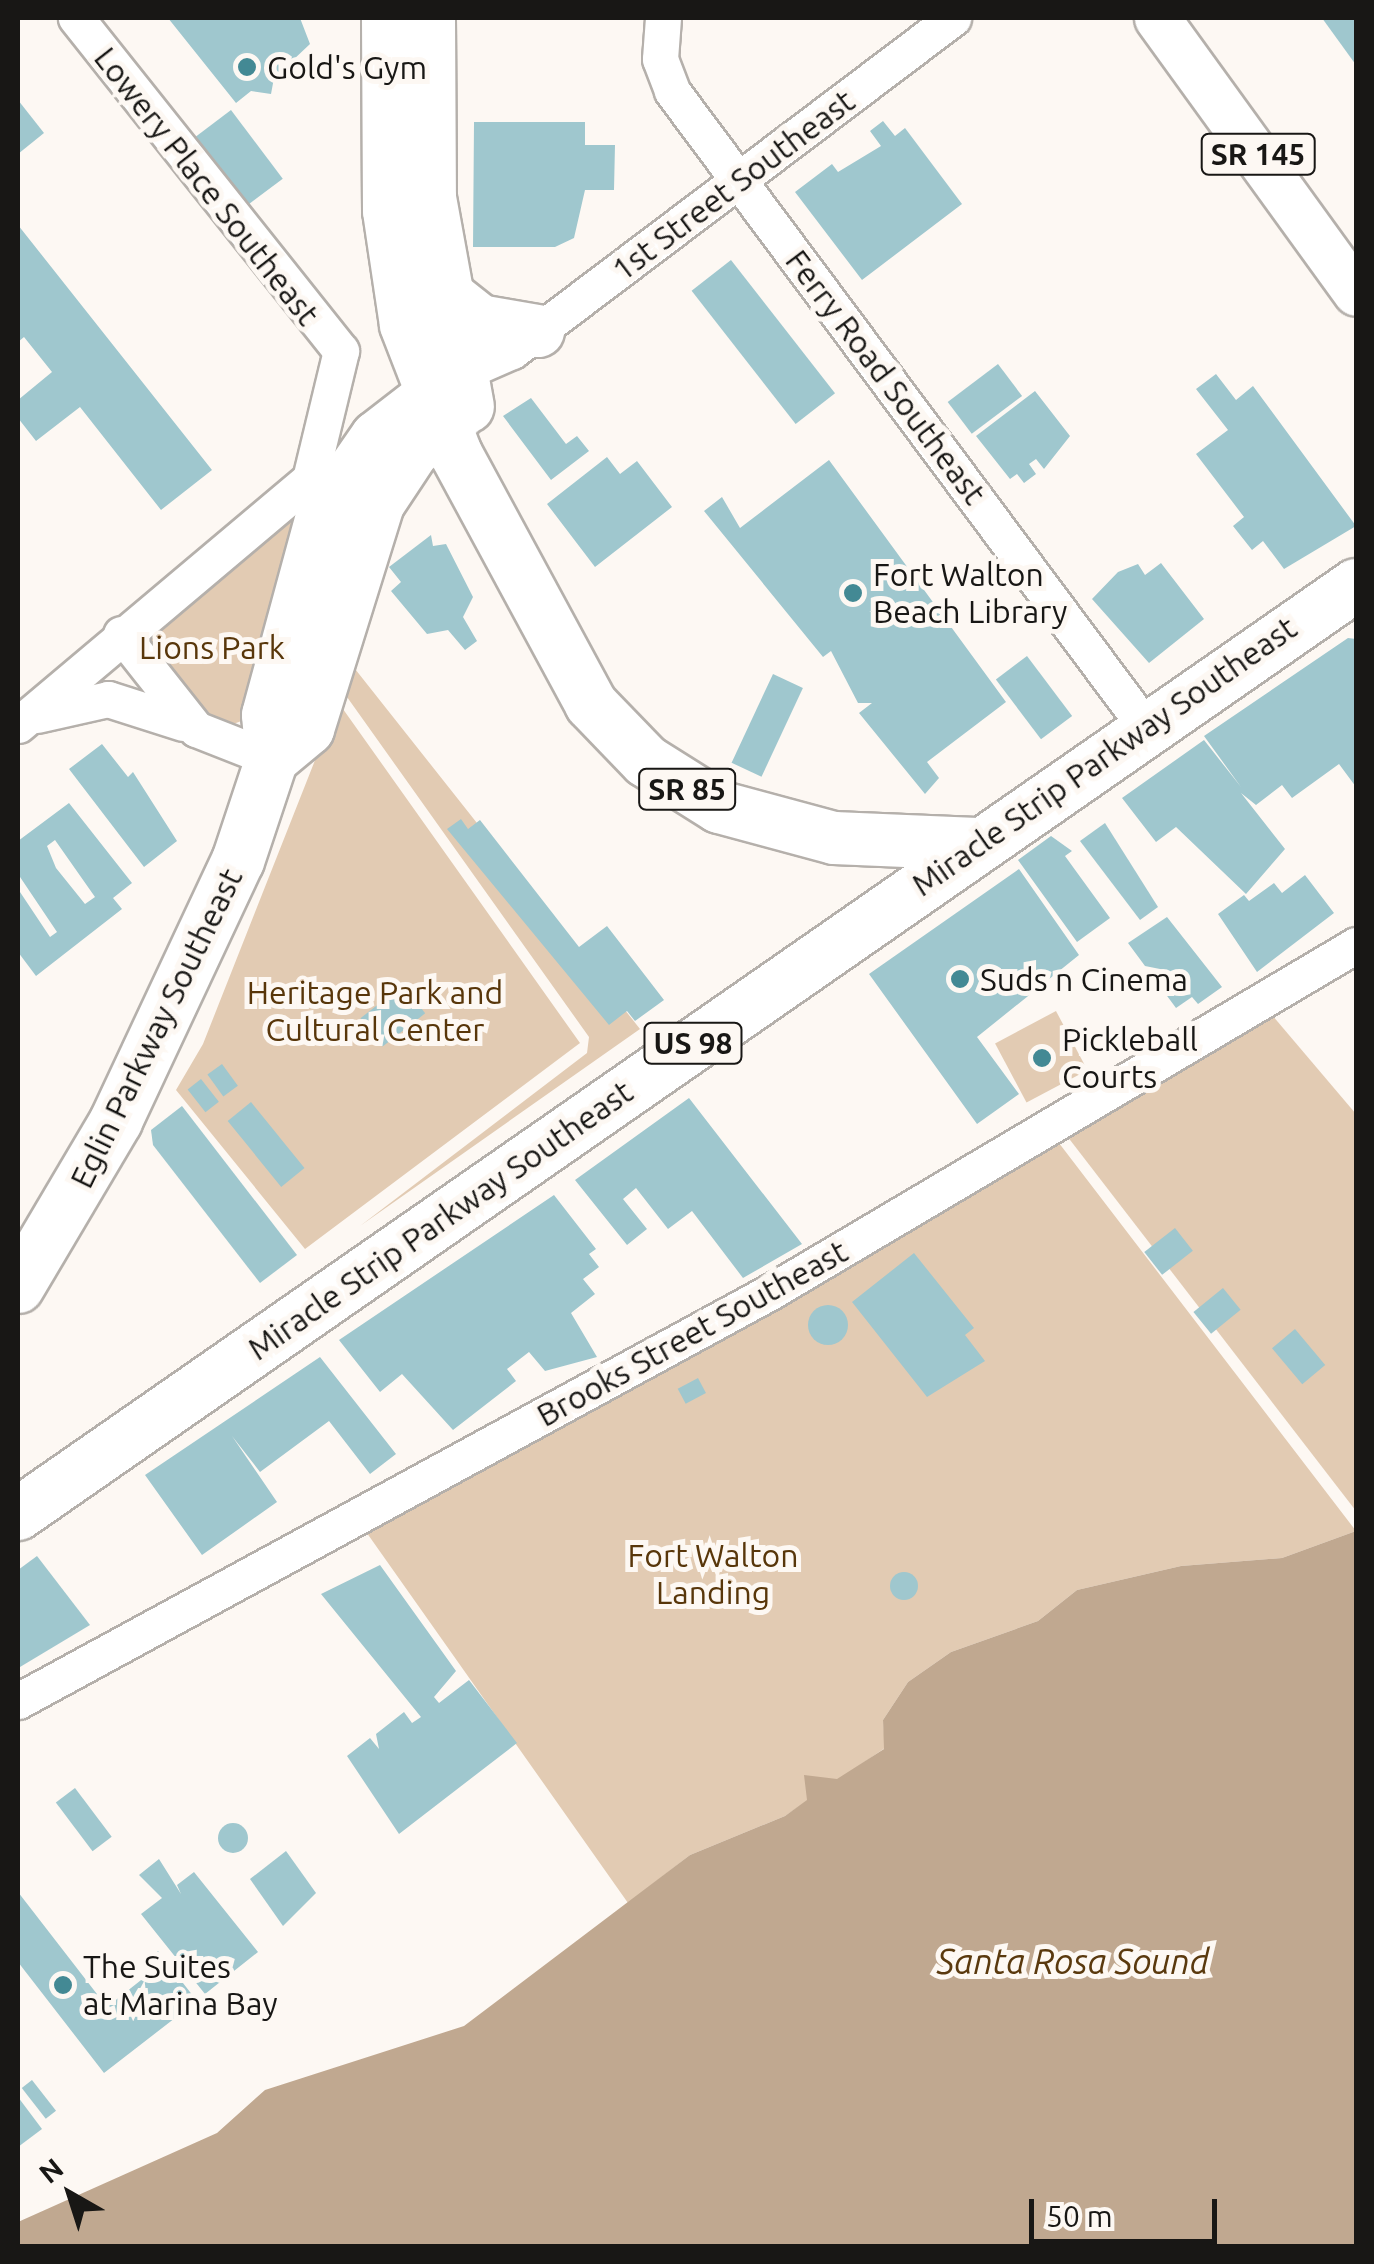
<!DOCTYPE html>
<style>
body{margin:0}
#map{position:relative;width:1374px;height:2264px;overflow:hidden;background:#fdf8f3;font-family:Ubuntu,sans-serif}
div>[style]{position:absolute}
.green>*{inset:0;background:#e2cbb3;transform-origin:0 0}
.water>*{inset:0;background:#c0a890}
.building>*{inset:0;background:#9fc7ce;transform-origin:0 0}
.round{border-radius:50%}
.roads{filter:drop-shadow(2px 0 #b5b0ab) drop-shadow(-2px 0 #b5b0ab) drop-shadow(0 2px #b5b0ab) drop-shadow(0 -2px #b5b0ab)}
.minor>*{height:35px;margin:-17.5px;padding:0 17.5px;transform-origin:17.5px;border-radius:17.5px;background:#fff}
.major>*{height:45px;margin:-22.5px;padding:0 22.5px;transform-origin:22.5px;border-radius:22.5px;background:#fff}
.highway>*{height:52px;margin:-26px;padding:0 26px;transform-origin:26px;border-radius:26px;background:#fff}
.dots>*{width:28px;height:28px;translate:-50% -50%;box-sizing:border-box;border:5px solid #fdf8f3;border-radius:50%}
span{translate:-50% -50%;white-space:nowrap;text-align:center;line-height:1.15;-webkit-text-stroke:10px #fdf8f3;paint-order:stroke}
.shield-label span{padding:2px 8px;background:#fdf8f3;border:2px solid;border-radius:8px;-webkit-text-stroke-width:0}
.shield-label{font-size:30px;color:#181715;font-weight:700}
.poi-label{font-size:32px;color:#181715}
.left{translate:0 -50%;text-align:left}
.street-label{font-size:32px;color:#181715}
.park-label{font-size:32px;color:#58360a}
.water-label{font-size:35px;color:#5a390e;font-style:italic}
.frame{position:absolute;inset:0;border:20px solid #181715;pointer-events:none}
.north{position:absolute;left:20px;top:2144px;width:100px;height:100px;-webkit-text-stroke:8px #fdf8f3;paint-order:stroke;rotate:321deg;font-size:28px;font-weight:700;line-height:40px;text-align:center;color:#181715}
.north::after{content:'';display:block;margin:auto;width:35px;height:45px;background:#181715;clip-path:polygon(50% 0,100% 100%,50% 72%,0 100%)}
.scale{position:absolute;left:1029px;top:2199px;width:188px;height:45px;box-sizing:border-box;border:5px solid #181715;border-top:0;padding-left:12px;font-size:30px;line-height:35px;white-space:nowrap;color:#181715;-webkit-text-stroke:8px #fdf8f3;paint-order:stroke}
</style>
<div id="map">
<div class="green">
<i style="clip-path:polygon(313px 487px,252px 717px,228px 726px,205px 719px,139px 631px)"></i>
<i style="clip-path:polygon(344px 655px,640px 1029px,360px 1226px,587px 1053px,589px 1037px,347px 697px,333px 697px)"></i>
<i style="clip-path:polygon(338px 702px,580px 1043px,305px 1249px,176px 1090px,203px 1044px)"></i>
<i style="left:1056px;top:1011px;width:67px;height:69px;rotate:62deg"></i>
<i style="clip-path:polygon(1272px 1015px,1356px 1114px,1356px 1511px,1067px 1136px)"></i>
<i style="clip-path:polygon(1049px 1130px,1356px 1531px,1282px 1558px,1181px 1566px,1077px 1590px,1038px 1621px,951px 1652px,908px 1682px,883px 1720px,885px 1748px,785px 1816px,690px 1855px,628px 1903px,357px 1519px)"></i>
</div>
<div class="water">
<i style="clip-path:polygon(1356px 1531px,1356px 2246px,18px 2246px,18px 2222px,217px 2133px,265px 2090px,464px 2026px,690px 1855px,785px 1816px,807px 1800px,804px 1775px,837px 1779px,884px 1749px,883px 1720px,908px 1682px,951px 1652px,1038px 1621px,1077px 1590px,1181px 1566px,1282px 1558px)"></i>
</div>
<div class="building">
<i style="clip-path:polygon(168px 18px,300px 18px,310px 44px,274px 78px,271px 94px,251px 91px,236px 103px)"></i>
<i style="clip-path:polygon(1322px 18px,1356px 18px,1356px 65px)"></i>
<i style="clip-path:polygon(18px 100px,44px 133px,18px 154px)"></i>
<i style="left:231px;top:110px;width:86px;height:48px;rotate:53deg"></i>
<i style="clip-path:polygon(883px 121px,895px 136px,905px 128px,962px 204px,862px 280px,795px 192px,832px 164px,838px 172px,881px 146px,870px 131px)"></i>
<i style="clip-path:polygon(474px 122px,585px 122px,585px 145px,615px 145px,614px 190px,585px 190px,574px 238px,555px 247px,473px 247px)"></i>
<i style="clip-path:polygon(18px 225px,212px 470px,161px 510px,80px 407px,36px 441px,18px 418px,18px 400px,52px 372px,24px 337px,18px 342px)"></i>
<i style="left:731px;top:260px;width:169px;height:50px;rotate:52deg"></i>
<i style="left:998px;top:364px;width:40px;height:63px;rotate:53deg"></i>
<i style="clip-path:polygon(1216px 374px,1236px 400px,1253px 386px,1356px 526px,1284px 569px,1263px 541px,1252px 550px,1233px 526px,1244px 517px,1196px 454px,1228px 430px,1196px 389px)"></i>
<i style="clip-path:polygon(1035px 391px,1070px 436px,1044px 469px,1036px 459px,1029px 464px,1036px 474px,1024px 483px,1017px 474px,1010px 479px,976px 436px)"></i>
<i style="clip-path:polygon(531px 398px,566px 444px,577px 436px,589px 451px,551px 480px,503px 416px)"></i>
<i style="clip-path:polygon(607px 457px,620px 474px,637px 461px,672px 507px,595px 567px,547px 504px)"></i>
<i style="clip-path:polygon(829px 460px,1006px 702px,927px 762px,939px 778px,925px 794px,859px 713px,872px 703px,858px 703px,831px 651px,823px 657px,704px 511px,722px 497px,740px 528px)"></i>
<i style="clip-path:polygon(431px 535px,433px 546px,446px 544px,473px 597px,463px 617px,477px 641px,465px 650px,448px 630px,427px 634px,391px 591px,401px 582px,389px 567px)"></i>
<i style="clip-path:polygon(1161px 563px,1204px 619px,1149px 663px,1092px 599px,1118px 572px,1138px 564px,1145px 575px)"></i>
<i style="clip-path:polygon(1348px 638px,1356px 639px,1356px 787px,1339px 764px,1292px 798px,1282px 785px,1256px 805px,1241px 793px,1285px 849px,1246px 894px,1176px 827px,1156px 842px,1122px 798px,1204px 740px,1241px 787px,1204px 736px)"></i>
<i style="left:1027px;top:656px;width:75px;height:39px;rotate:53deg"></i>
<i style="left:773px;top:674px;width:33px;height:98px;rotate:25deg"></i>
<i style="clip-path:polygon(102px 744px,128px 777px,133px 772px,177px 841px,144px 867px,69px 769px)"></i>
<i style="clip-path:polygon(evenodd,69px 803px,132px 883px,113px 898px,122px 909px,36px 976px,18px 952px,18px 889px,50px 937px,57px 932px,18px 874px,18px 841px,69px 803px,55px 840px,95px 897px,85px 904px,56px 868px,47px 846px,55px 840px)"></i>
<i style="clip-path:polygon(461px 819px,468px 829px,480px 820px,579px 947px,607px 926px,664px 1000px,635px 1021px,627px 1011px,609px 1025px,447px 829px)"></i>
<i style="clip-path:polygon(1105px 823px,1158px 907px,1140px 920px,1080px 841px)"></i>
<i style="clip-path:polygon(1051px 836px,1072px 851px,1065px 856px,1110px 918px,1077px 942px,1018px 860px)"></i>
<i style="clip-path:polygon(1019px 869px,1079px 955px,977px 1037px,1019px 1094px,977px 1124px,869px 974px)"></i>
<i style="clip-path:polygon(1305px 875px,1334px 913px,1257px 972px,1218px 914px,1244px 895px,1249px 901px,1274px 883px,1282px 893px)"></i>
<i style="clip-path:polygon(1167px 917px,1222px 987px,1198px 1004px,1192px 997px,1176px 1008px,1156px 981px,1170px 971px,1145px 966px,1128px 943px)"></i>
<i style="left:403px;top:985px;width:36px;height:54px;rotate:52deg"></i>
<i style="left:222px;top:1064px;width:27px;height:18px;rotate:54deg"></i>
<i style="left:201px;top:1079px;width:29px;height:17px;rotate:52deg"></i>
<i style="clip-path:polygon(689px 1098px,802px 1244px,743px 1278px,692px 1211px,668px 1229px,636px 1188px,623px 1199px,647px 1229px,627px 1245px,575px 1180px)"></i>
<i style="left:251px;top:1102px;width:85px;height:30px;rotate:51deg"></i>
<i style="clip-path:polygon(182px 1106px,297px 1255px,260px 1283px,153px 1145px,151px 1130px)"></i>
<i style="clip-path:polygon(554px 1195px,596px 1249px,589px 1254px,599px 1267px,583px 1279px,595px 1294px,571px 1313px,597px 1357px,545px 1371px,529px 1352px,507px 1369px,516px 1381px,453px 1430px,402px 1374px,380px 1392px,339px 1340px)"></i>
<i style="left:1175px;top:1228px;width:29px;height:39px;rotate:52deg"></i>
<i style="clip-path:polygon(914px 1253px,974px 1328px,965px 1335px,985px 1361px,927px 1397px,852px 1302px)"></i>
<i style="left:1223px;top:1288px;width:28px;height:38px;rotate:51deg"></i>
<i class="round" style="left:808px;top:1305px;width:40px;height:40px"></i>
<i style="left:1295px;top:1329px;width:47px;height:30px;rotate:50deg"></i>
<i style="clip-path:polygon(320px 1357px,396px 1454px,370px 1474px,329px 1421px,260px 1472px,232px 1436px,277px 1502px,202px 1555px,145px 1475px)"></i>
<i style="left:698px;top:1378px;width:17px;height:23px;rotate:62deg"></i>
<i style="clip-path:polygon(37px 1556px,90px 1625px,20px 1667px,18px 1570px)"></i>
<i style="clip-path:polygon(380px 1565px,456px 1671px,434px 1697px,439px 1703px,469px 1680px,517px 1743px,399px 1834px,347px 1756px,370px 1738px,379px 1749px,376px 1734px,404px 1712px,412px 1723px,421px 1717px,321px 1594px)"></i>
<i class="round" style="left:890px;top:1572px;width:28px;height:28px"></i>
<i style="left:75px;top:1788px;width:61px;height:24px;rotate:53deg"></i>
<i class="round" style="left:218px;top:1823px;width:30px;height:30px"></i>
<i style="clip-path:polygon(286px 1851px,316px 1893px,283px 1926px,250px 1879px)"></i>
<i style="clip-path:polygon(159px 1859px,181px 1894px,177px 1885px,194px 1872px,258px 1952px,205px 1994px,141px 1914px,162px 1898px,139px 1875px)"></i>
<i style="clip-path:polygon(18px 1892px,107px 2007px,155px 1969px,148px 1959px,158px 1951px,197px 2001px,104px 2073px,18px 1962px)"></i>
<i style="left:32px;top:2080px;width:39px;height:13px;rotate:52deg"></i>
<i style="clip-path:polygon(18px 2097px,42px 2129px,18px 2147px)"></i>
</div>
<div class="roads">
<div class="minor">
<i style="left:663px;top:18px;width:41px;rotate:94.2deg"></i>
<i style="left:660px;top:59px;width:34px;rotate:69deg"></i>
<i style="left:672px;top:91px;width:790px;rotate:53.33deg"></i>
<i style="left:457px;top:375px;width:60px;rotate:-23.6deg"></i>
<i style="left:512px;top:351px;width:553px;rotate:-37.06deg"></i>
<i style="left:121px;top:634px;width:121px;rotate:51.7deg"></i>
<i style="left:196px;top:729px;width:82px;rotate:21.5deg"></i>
<i style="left:37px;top:715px;width:73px;rotate:-12.7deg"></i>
<i style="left:108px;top:699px;width:79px;rotate:17.7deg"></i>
<i style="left:18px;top:725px;width:382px;rotate:-40.1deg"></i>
<i style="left:310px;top:479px;width:132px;rotate:-76.4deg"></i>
<i style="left:341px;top:351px;width:426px;rotate:-128.5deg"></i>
<i style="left:18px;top:1701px;width:856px;rotate:-28.54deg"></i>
<i style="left:770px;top:1292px;width:681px;rotate:-30.63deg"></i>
</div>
<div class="major">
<i style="left:1157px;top:18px;width:339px;rotate:54.1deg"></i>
</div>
<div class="highway">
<i style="left:388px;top:18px;width:193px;rotate:89.7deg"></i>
<i style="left:389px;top:211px;width:115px;rotate:81.5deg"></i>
<i style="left:406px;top:325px;width:138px;rotate:68.8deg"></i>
<i style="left:456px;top:454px;width:284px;rotate:61.6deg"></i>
<i style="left:591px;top:704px;width:79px;rotate:46deg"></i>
<i style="left:646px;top:761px;width:86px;rotate:32.2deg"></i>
<i style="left:719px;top:807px;width:119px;rotate:15.1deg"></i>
<i style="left:834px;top:838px;width:143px;rotate:2.4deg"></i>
<i style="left:429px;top:18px;width:180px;rotate:89.7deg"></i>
<i style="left:430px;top:198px;width:212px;rotate:79.7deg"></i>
<i style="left:441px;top:290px;width:50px;rotate:38.5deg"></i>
<i style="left:480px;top:321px;width:59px;rotate:9.8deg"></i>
<i style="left:272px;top:759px;width:47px;rotate:-39.8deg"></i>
<i style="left:308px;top:729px;width:236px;rotate:-72.7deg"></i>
<i style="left:378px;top:504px;width:64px;rotate:-56.6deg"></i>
<i style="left:413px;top:451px;width:58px;rotate:-39.4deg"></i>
<i style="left:18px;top:1287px;width:193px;rotate:-59.4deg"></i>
<i style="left:116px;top:1121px;width:287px;rotate:-64.9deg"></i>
<i style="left:238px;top:861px;width:108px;rotate:-71.6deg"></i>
<i style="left:272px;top:759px;width:44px;rotate:-95.2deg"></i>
<i style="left:268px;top:715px;width:206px;rotate:-74.8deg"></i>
<i style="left:322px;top:516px;width:96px;rotate:-55.2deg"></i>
<i style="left:377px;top:437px;width:100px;rotate:-37.7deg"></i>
<i style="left:18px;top:1514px;width:1629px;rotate:-34.77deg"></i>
</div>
</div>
<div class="dots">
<i style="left:247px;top:67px;background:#438994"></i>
<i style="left:853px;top:593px;background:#438994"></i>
<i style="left:960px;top:979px;background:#438994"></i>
<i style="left:1042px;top:1058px;background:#438994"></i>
<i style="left:63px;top:1985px;background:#438994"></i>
</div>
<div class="shield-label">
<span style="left:1258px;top:154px">SR 145</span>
<span style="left:687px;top:789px">SR 85</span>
<span style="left:693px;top:1043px">US 98</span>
</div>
<div class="poi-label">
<span class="left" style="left:267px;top:67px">Gold's Gym</span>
<span class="left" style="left:873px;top:593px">Fort Walton<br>Beach Library</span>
<span class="left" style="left:980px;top:979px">Suds n Cinema</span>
<span class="left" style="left:1062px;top:1058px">Pickleball<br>Courts</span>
<span class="left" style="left:83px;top:1985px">The Suites<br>at Marina Bay</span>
</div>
<div class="street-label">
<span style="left:733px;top:185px;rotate:-37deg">1st Street Southeast</span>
<span style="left:207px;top:186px;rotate:52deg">Lowery Place Southeast</span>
<span style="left:886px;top:377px;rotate:53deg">Ferry Road Southeast</span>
<span style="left:1104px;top:756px;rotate:-35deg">Miracle Strip Parkway Southeast</span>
<span style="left:156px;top:1028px;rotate:-64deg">Eglin Parkway Southeast</span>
<span style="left:440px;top:1220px;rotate:-35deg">Miracle Strip Parkway Southeast</span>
<span style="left:692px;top:1333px;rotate:-29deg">Brooks Street Southeast</span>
</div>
<div class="park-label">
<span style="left:212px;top:647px">Lions Park</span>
<span style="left:375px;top:1011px">Heritage Park and<br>Cultural Center</span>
<span style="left:713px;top:1574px">Fort Walton<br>Landing</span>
</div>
<div class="water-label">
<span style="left:1073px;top:1961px">Santa Rosa Sound</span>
</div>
<div class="frame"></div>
<div class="north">N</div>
<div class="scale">50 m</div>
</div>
